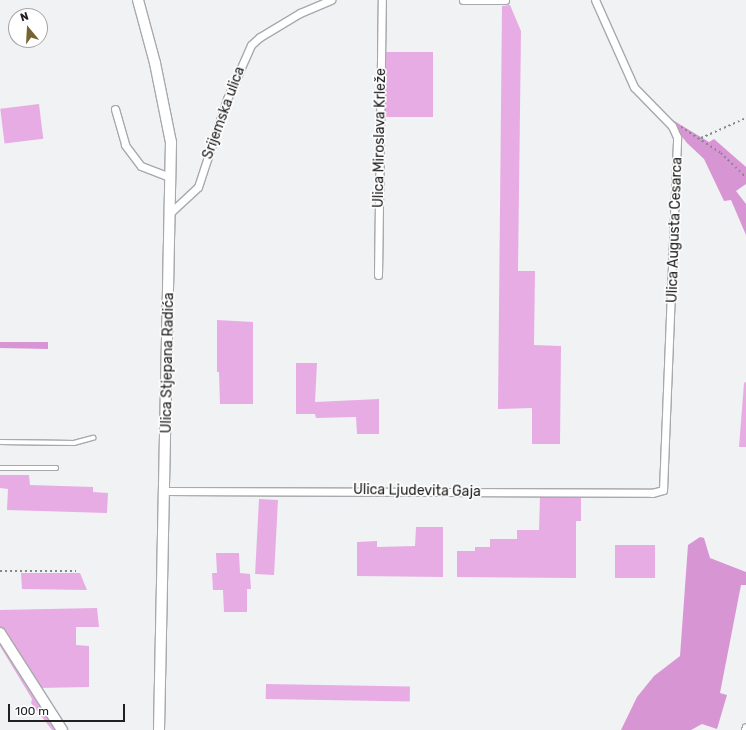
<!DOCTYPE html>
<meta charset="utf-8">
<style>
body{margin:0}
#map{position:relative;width:746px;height:730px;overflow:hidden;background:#f0f2f4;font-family:Rubik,sans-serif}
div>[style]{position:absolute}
.green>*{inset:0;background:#e8ace4;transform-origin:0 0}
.forest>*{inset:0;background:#d895d4}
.path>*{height:1.5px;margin-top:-0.75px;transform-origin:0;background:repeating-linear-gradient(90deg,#87888a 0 2px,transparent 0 5px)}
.roads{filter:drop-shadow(1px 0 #a8a9ac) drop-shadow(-1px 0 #a8a9ac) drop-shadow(0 1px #a8a9ac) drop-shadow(0 -1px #a8a9ac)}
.lane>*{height:3.5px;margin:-1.75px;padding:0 1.75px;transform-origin:1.75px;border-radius:1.75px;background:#fff}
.street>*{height:7px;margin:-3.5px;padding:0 3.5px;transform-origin:3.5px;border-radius:3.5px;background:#fff}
.secondary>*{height:10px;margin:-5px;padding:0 5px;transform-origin:5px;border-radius:5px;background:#fff}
span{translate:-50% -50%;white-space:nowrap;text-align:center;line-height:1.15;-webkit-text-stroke:3.5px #fff;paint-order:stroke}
.street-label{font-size:14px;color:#212122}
.north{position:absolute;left:8px;top:8px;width:40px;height:40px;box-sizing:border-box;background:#fff;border:1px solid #a6a6a7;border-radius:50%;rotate:342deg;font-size:11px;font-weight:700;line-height:16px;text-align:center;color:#212122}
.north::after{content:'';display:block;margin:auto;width:14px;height:18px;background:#776231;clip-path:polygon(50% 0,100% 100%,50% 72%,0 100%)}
.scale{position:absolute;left:8px;top:704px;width:117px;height:18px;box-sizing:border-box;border:2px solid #212122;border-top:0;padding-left:5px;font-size:12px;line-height:14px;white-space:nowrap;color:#212122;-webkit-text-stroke:3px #fff;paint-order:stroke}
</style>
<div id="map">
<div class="green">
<i style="clip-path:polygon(510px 5px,521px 31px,518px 271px,535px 271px,534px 345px,561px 346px,560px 444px,532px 444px,532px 408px,498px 409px,502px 6px)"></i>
<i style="left:383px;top:52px;width:50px;height:65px"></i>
<i style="left:39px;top:104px;width:35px;height:39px;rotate:83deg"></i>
<i style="clip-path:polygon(217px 320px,253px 322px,253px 404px,220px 404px,219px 372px,217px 372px)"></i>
<i style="clip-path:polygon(296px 363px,317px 363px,315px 402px,379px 399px,379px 434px,357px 434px,356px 417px,316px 418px,315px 414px,296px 414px)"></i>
<i style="clip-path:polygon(746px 382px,746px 447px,739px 447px,744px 383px)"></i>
<i style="clip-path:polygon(0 475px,29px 475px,30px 485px,93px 487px,93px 492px,108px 493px,107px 513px,7px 510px,8px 489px,0 488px)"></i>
<i style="clip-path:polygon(581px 496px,581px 521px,576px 521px,576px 578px,457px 577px,457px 551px,475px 551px,475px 547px,490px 547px,490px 539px,517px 539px,517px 530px,539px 530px,540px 497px)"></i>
<i style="left:259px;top:499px;width:19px;height:75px;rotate:3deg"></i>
<i style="clip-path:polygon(416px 527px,443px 527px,443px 577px,357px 576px,357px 542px,377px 541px,377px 547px,415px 546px)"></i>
<i style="left:615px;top:545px;width:40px;height:33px"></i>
<i style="clip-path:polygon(216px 553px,239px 553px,240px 573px,250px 574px,251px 589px,247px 589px,247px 612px,224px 612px,223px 590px,213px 590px,212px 573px,217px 573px)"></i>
<i style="clip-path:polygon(21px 573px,80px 573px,87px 590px,22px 589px)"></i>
<i style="clip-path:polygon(97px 608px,99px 627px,76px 627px,76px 645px,89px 646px,89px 687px,39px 688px,0 628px,0 610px)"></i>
<i style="clip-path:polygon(0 642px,57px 730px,52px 730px,31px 703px,32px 699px,0 646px)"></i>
<i style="left:266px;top:684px;width:144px;height:15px;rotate:1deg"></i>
</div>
<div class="forest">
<i style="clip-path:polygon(666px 116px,709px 142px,714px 139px,746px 167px,746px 184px,736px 191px,746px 204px,746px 235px,731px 200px,724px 201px,704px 159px,687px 143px)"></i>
<i style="clip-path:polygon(0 342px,48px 342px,48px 349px,0 348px)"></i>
<i style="clip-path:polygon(700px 537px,704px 538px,710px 558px,746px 572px,746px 585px,741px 585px,720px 693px,727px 695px,717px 729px,702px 724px,691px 730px,621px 730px,637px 697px,654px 676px,680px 656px,688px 545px)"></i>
</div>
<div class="path">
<i style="left:681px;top:127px;width:48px;rotate:33deg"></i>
<i style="left:721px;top:153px;width:35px;rotate:44deg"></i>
<i style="left:701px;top:138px;width:49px;rotate:-24deg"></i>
<i style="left:0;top:571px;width:76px"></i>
</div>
<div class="roads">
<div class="lane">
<i style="left:0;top:442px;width:74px;rotate:0.8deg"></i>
<i style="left:74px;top:443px;width:20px;rotate:-15deg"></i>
<i style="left:0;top:468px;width:56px"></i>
</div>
<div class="street">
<i style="left:463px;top:0;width:42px"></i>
<i style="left:115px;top:109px;width:37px;rotate:74deg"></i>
<i style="left:125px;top:145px;width:26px;rotate:53deg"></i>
<i style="left:141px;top:166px;width:31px;rotate:21deg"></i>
<i style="left:170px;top:213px;width:38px;rotate:-43deg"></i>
<i style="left:198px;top:187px;width:93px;rotate:-71.8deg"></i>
<i style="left:227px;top:99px;width:59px;rotate:-66deg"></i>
<i style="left:251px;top:45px;width:12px;rotate:-42deg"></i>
<i style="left:260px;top:37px;width:47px;rotate:-31deg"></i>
<i style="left:300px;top:13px;width:34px;rotate:-23deg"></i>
<i style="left:378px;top:275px;width:275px;rotate:-89.2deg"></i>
<i style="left:165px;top:491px;width:487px;rotate:0.2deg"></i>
<i style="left:652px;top:493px;width:11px;rotate:-15deg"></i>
<i style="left:663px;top:490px;width:353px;rotate:-87.7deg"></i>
<i style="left:677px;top:137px;width:12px;rotate:-114deg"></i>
<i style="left:672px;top:126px;width:54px;rotate:-134.3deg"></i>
<i style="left:634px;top:87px;width:95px;rotate:-114.1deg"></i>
<i style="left:745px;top:730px;width:3px;rotate:-72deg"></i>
</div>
<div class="secondary">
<i style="left:138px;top:0;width:65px;rotate:74.9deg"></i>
<i style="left:155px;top:63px;width:81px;rotate:78.6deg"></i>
<i style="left:171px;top:142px;width:588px;rotate:91.17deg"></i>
<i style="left:0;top:633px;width:115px;rotate:57.4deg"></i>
</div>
</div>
<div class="street-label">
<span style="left:224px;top:113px;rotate:-70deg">Srijemska ulica</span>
<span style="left:380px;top:138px;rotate:-89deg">Ulica Miroslava Krleže</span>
<span style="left:675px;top:230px;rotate:-88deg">Ulica Augusta Cesarca</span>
<span style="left:168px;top:363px;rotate:-89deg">Ulica Stjepana Radića</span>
<span style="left:417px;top:491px;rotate:1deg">Ulica Ljudevita Gaja</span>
</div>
<div class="north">N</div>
<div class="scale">100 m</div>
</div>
